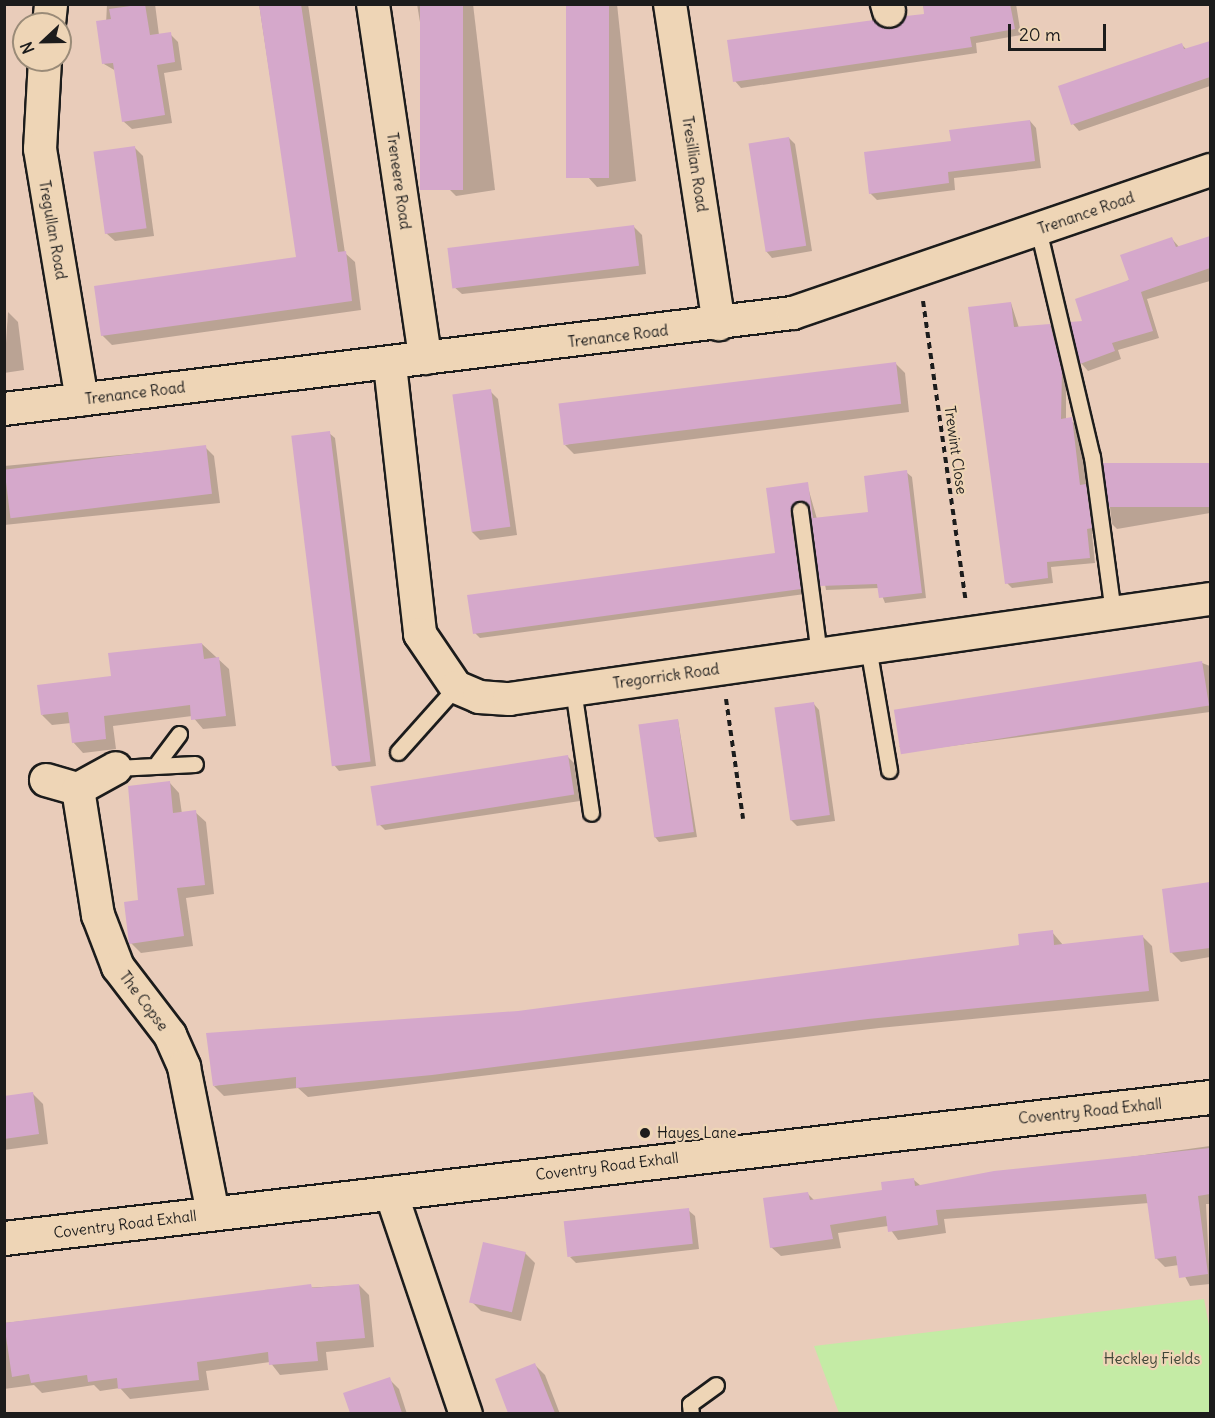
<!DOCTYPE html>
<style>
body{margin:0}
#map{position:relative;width:1215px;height:1418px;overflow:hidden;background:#e9ccba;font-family:Delius,sans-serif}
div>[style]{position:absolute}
.green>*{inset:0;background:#c4eba5}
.shadow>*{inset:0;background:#0003}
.building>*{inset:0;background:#d5a8cb;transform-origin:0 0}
.path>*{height:4px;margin-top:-2px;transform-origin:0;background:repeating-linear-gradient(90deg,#1c1c1c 0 6px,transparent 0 10.5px)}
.roads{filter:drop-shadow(2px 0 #1c1c1c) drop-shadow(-2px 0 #1c1c1c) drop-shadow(0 2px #1c1c1c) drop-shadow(0 -2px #1c1c1c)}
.lane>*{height:15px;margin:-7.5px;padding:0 7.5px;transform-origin:7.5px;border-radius:7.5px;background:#eed5b6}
.street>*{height:32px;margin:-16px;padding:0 16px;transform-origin:16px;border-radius:16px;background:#eed5b6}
.secondary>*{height:33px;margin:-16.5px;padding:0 16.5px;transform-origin:16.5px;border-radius:16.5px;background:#eed5b6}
.dots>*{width:16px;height:16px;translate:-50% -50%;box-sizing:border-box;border:3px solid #eed5b6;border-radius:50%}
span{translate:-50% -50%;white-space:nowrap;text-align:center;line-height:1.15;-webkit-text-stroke:4.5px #eed5b6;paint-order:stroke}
.street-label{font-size:15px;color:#1c1c1c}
.poi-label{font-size:15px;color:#1c1c1c}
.left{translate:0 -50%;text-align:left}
.park-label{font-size:15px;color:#3e4537}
.frame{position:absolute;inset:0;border:6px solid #1c1c1c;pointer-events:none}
.north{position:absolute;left:12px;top:12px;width:60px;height:60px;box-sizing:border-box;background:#eed5b6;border:2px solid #9a8b78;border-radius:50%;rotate:248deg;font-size:16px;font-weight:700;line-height:24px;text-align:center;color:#1c1c1c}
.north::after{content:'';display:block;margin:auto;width:21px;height:27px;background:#1c1c1c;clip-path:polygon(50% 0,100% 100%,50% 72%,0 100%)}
.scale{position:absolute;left:1008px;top:24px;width:98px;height:27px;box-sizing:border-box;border:3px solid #1c1c1c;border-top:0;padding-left:8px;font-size:18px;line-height:21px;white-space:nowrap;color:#1c1c1c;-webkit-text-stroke:4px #eed5b6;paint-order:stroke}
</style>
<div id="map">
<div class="green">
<i style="clip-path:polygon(1204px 1299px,1210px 1331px,1210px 1413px,839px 1413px,814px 1346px)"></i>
</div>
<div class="shadow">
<i style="clip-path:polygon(107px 4px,155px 4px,159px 35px,170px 34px,178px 42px,182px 70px,164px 73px,172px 123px,132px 129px,123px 121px,116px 71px,104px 64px)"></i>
<i style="clip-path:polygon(259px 4px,308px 4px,345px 253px,355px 262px,361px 310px,112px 345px,102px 335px,298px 259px)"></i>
<i style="clip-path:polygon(417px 4px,473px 4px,495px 190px,456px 196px,447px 187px)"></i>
<i style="clip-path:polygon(567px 4px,617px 4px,636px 181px,597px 187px,587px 176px)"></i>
<i style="clip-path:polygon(923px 4px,1016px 4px,1021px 35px,976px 43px,977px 53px,741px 88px,735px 81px,895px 30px,925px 15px)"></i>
<i style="clip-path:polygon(1210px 43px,1210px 86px,1079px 131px,1073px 124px,1060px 87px,1181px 44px,1187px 50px)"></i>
<i style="clip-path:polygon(1030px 121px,1036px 128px,1041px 168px,954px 178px,955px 190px,877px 200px,870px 193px,953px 142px)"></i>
<i style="clip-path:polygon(789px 138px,795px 144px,812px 251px,772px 258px,766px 251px)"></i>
<i style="clip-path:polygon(134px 147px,143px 156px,154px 236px,115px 241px,106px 233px)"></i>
<i style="clip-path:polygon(633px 226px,642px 235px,646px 274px,462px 294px,453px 286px)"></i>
<i style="clip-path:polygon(1210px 237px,1210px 281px,1147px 299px,1159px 338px,1118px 350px,1121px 359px,1088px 371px,1081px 363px,1072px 323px,1084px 322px,1172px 239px,1180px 248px)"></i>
<i style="clip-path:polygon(1011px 303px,1019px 328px,1050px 325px,1055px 331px,1066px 377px,1066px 419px,1077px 424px,1096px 533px,1092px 534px,1095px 563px,1051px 567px,1053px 583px,1012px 588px,1007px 583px)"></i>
<i style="clip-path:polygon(8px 312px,18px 322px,24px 370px,4px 373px)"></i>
<i style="clip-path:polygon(896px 364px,905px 373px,909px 412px,574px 454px,565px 445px)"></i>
<i style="clip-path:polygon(490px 391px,498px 399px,517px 535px,480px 540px,472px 532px)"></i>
<i style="clip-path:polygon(329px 433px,335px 438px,376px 766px,339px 771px,334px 765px)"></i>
<i style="clip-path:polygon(205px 447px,214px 456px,220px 503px,4px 525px,4px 466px)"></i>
<i style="clip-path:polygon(1210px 465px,1210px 513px,1117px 529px,1112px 524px,1107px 483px)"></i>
<i style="clip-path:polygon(906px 472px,912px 477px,926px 598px,885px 603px,879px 588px,826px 590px,811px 509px,805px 504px,805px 594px,480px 638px,475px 633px,776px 554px,768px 489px,807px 484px,817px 519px,870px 513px)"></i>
<i style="clip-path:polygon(202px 644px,229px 669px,236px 726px,203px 729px,192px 716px,113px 726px,116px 749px,83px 753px,73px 742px,71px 723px,52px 725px,42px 715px,113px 678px)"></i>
<i style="clip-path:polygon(1202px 663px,1210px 666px,1210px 712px,905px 752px,899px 746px)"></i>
<i style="clip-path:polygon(813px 703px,819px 710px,835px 821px,797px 826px,791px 820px)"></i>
<i style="clip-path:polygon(678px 720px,697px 837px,659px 842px,655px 837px)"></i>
<i style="clip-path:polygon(568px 757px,574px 763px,580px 801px,385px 830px,378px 823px)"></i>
<i style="clip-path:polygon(169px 782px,179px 793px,182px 814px,195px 812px,206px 822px,214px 894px,186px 898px,193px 946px,141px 953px,131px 943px)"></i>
<i style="clip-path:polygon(1210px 884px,1210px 957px,1181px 962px,1171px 952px,1163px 890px)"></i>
<i style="clip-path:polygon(1052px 932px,1063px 945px,1142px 936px,1152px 946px,1159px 1001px,879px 1028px,308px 1097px,298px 1088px,224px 1096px,214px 1086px,519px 1012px,1020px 947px)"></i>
<i style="clip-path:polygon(33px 1094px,43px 1104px,48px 1144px,4px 1150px,4px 1098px)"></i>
<i style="clip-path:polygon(1210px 1146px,1210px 1204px,1206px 1204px,1210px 1284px,1190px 1286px,1179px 1265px,1165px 1267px,1156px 1258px,1149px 1203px,944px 1219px,946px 1233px,898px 1240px,888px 1226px,838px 1233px,841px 1248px,781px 1256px,771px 1247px,808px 1194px,815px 1201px,884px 1191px,914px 1180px,921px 1186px)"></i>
<i style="clip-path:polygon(688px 1210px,695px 1216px,699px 1249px,576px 1263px,570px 1257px)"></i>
<i style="clip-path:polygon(525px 1253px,535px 1263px,521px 1321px,481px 1311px,471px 1301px)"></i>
<i style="clip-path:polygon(359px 1285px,369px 1295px,374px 1347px,326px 1352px,328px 1370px,280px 1375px,270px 1362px,206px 1371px,209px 1390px,130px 1399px,120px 1388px,100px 1391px,94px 1385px,42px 1393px,34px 1385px,4px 1389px,4px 1323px,264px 1295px,264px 1290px)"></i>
<i style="clip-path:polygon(535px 1365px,545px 1375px,560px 1414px,510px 1414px,497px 1380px)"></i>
<i style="clip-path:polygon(389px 1379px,399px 1389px,407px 1414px,352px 1414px,345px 1394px)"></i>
</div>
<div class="building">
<i style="clip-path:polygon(145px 4px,150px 35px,171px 32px,175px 62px,157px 65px,165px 115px,122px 122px,113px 63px,102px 64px,96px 21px,111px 19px,109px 9px)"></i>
<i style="clip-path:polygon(259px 4px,301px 4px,338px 252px,346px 251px,352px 301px,101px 336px,94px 286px,296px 257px)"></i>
<i style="left:420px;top:4px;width:43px;height:186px"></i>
<i style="left:566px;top:4px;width:43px;height:174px"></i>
<i style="clip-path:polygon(923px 4px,1010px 4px,1015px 29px,970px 37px,972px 47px,733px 82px,727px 40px,874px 20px,893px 28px,906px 16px,924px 14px)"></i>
<i style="clip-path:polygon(1210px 41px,1210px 77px,1071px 125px,1058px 86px,1182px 43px,1184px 49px)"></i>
<i style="clip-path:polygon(1030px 120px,1035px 161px,948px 172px,949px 183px,869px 194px,864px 152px,951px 141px,949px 130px)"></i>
<i style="left:789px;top:137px;width:110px;height:41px;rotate:81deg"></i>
<i style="left:135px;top:146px;width:83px;height:42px;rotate:82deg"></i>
<i style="left:634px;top:225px;width:41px;height:188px;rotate:83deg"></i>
<i style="clip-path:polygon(1210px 236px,1210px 268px,1141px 292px,1153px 331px,1112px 343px,1115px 351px,1080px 364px,1070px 322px,1082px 321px,1075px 299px,1129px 280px,1120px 255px,1172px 237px,1176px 247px)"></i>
<i style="clip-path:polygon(1011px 302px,1014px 327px,1050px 324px,1062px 371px,1061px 419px,1072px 417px,1080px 485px,1086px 484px,1092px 528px,1087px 529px,1090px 558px,1047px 562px,1048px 578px,1005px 584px,968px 307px)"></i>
<i style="left:896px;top:362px;width:42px;height:340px;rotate:83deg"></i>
<i style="left:491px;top:389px;width:139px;height:39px;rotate:82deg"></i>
<i style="left:330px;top:431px;width:333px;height:39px;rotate:83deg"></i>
<i style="left:206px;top:445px;width:49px;height:203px;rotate:83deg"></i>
<i style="left:1210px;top:463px;width:44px;height:107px;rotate:90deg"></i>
<i style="clip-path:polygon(907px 470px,922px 593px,879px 598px,877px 584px,820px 586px,810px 509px,799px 500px,790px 511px,801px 589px,473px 634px,467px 595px,775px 553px,766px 488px,808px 482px,813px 518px,868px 512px,864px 476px)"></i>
<i style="clip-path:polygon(202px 643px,204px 659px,219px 657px,226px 716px,191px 720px,190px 705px,104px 716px,106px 739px,72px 743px,68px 712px,41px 715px,37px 685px,111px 676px,108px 653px)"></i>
<i style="left:1202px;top:661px;width:45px;height:312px;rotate:81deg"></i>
<i style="left:814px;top:702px;width:114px;height:40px;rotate:82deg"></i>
<i style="left:678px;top:719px;width:114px;height:40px;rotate:82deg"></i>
<i style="left:568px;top:755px;width:40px;height:200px;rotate:81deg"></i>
<i style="clip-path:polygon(170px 781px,173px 813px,196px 810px,205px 885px,177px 888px,184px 936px,129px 944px,124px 902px,138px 900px,128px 786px)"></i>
<i style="clip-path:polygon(1210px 882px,1210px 948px,1170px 953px,1162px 889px)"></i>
<i style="clip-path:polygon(1053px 930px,1054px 945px,1143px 935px,1149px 991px,868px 1019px,432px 1075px,296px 1088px,296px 1077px,213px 1086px,206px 1033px,518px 1011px,1019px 945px,1018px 934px)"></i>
<i style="clip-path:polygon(33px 1092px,39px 1134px,4px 1139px,4px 1096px)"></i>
<i style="clip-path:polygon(1210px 1148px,1210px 1194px,1198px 1196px,1208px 1274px,1179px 1278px,1176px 1256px,1155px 1259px,1146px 1194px,936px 1210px,938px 1225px,888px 1232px,886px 1216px,830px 1225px,833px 1239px,770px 1248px,763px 1198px,808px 1192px,810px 1200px,882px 1190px,881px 1182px,914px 1178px,915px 1186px,994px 1171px)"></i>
<i style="left:689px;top:1208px;width:36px;height:126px;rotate:84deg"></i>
<i style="left:483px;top:1242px;width:44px;height:62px;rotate:13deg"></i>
<i style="clip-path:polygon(311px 1284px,312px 1288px,359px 1284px,365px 1338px,316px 1342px,318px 1361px,269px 1365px,268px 1352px,197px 1362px,199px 1380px,118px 1389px,117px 1378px,88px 1382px,87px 1375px,31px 1383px,29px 1374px,12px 1377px,4px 1323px)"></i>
<i style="clip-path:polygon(535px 1363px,555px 1413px,508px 1413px,495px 1379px)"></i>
<i style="clip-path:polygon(390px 1377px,402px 1413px,350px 1413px,343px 1393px)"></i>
</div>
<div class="path">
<i style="left:923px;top:301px;width:304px;rotate:81.9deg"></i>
<i style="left:726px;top:699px;width:121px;rotate:81.9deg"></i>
</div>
<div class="roads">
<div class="lane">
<i style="left:1038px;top:229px;width:234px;rotate:76.7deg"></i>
<i style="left:1092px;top:457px;width:157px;rotate:82.3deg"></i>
<i style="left:800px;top:510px;width:145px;rotate:82.5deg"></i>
<i style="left:868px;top:647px;width:125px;rotate:80.3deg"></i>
<i style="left:573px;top:689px;width:125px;rotate:81.7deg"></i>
<i style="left:398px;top:752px;width:87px;rotate:-48.3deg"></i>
<i style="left:158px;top:762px;width:35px;rotate:-53deg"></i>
<i style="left:116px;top:768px;width:79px;rotate:-2.9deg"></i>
<i style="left:691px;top:1414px;width:10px;rotate:-96deg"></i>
<i style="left:690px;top:1404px;width:32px;rotate:-36deg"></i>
</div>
<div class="street">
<i style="left:373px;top:4px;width:358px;rotate:81.6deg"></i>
<i style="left:670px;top:4px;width:324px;rotate:81.3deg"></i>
<i style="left:887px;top:4px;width:7px;rotate:74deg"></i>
<i style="left:49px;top:24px;width:20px;rotate:-84deg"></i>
<i style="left:45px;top:60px;width:89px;rotate:93.2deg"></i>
<i style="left:40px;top:149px;width:254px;rotate:80.5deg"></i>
<i style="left:390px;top:365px;width:271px;rotate:83.6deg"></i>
<i style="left:420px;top:634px;width:64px;rotate:55.8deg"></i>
<i style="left:456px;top:687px;width:25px;rotate:23deg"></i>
<i style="left:479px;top:697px;width:30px;rotate:4deg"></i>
<i style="left:509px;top:699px;width:708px;rotate:-8.12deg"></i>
<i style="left:4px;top:409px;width:795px;rotate:-6.94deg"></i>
<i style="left:793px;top:313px;width:441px;rotate:-18.9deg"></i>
<i style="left:46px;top:780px;width:33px;rotate:16deg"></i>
<i style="left:78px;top:789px;width:43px;rotate:-28.9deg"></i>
<i style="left:78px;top:789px;width:128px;rotate:81deg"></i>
<i style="left:98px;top:915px;width:56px;rotate:69deg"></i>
<i style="left:118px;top:967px;width:86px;rotate:52.6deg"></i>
<i style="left:170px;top:1035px;width:35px;rotate:66deg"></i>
<i style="left:184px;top:1067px;width:149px;rotate:78.8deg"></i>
<i style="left:391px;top:1193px;width:233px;rotate:71.3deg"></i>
</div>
<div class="secondary">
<i style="left:4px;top:1238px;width:1214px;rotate:-6.67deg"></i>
</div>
</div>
<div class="dots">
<i style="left:645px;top:1133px;background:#1c1c1c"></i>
</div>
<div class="street-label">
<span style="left:695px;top:164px;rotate:81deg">Tresillian Road</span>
<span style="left:399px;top:181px;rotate:82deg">Treneere Road</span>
<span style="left:1086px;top:213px;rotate:-19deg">Trenance Road</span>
<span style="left:53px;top:230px;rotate:80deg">Tregullan Road</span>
<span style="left:618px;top:336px;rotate:-7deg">Trenance Road</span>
<span style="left:135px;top:393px;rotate:-7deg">Trenance Road</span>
<span style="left:956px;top:450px;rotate:82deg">Trewint Close</span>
<span style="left:666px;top:676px;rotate:-8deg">Tregorrick Road</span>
<span style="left:144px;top:1001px;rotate:53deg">The Copse</span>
<span style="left:1090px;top:1111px;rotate:-6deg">Coventry Road Exhall</span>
<span style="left:607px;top:1166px;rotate:-7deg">Coventry Road Exhall</span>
<span style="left:125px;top:1224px;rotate:-7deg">Coventry Road Exhall</span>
</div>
<div class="poi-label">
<span class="left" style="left:657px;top:1133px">Hayes Lane</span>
</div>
<div class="park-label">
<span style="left:1152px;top:1359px">Heckley Fields</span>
</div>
<div class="frame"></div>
<div class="north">N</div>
<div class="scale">20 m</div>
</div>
